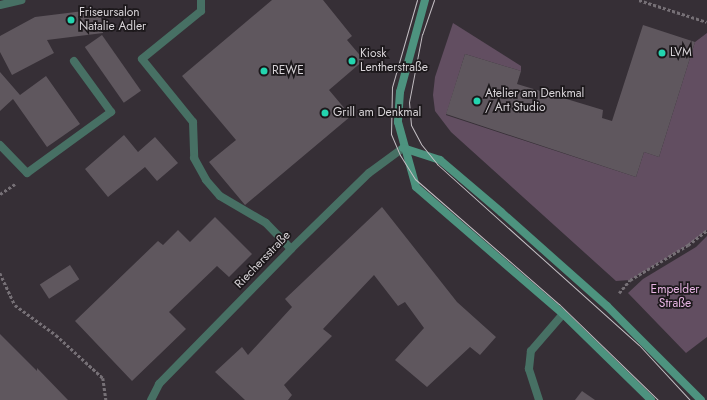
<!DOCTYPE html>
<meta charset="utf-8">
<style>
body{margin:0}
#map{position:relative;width:707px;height:400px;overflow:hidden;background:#362f36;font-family:Jost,sans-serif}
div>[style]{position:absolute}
.green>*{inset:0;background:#624e61}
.building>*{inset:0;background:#5f575e;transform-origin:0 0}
.path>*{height:2.5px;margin-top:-1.25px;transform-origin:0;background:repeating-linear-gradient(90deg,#767076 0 3px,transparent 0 5px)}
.lane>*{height:8px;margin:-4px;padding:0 4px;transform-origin:4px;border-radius:4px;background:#477064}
.street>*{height:8px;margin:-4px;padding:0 4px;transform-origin:4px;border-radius:4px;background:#477064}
.secondary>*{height:8px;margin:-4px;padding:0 4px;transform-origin:4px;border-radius:4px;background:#4d937f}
.tram>*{height:1px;margin:-0.5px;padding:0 0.5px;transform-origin:0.5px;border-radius:0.5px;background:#c4bfc4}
.dots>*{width:11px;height:11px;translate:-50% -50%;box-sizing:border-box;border:2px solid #1c181b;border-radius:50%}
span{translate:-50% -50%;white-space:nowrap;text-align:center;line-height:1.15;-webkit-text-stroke:3.5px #1c181b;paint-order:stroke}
.poi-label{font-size:12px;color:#d7d3d7}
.left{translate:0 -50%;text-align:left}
.street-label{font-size:12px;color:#d7d3d7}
.park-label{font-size:12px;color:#e5b3e1}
</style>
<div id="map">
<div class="green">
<i style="clip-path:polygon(453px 23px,521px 66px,521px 71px,465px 54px,446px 115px,636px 177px,644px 152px,659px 157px,695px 42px,707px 33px,707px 230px,688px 245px,630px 280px,616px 281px,451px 132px,435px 111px,433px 95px,435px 77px)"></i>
<i style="clip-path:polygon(707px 236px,707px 337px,686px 353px,628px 293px,643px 279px,696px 247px)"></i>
</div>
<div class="building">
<i style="clip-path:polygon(272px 0,323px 0,352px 36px,347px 40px,364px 60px,329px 90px,351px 116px,245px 205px,209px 162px,236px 140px,182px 76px)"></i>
<i style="clip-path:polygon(100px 9px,103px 33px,47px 40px,54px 53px,12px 75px,0 52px,0 36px,35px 17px)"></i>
<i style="clip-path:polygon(643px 25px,695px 42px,659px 157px,644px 152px,636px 177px,446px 114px,465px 54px,521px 71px,517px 84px,603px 110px,602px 118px,612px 121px)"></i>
<i style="left:102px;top:35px;width:68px;height:21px;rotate:55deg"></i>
<i style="clip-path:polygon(0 72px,20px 95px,46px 76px,80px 124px,47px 147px,13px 99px,0 111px)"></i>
<i style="clip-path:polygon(124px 135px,138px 152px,155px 137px,178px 163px,157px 181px,145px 167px,108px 197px,85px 169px)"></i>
<i style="clip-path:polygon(382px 207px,457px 302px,496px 337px,480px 355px,470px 347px,427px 387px,395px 360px,424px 328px,405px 302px,398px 306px,374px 275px,323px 329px,332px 336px,284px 385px,292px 395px,288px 400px,245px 400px,215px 372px,242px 347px,248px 355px,292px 307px,285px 299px)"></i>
<i style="clip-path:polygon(215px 217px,252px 254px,229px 277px,217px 266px,169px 312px,186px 329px,132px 381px,75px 321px,158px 241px,163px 245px,178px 230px,190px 242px)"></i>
<i style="left:70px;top:265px;width:17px;height:36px;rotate:57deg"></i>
<i style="clip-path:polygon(0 334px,37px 371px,37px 368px,68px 400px,0 400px)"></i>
<i style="clip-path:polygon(582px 391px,595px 400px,575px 400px)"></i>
</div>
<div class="path">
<i style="left:639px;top:0;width:71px;rotate:17.9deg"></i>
<i style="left:0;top:194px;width:18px;rotate:-34deg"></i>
<i style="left:0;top:273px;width:35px;rotate:65deg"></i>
<i style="left:15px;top:305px;width:51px;rotate:36.2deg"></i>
<i style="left:56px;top:335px;width:64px;rotate:42.5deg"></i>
<i style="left:103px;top:378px;width:22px;rotate:82deg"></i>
<i style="left:619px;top:293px;width:17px;rotate:-50deg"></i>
<i style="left:630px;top:280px;width:68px;rotate:-31.1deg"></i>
<i style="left:688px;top:245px;width:24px;rotate:-38deg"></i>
</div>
<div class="lane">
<i style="left:201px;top:0;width:11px;rotate:90deg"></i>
<i style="left:201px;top:11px;width:76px;rotate:140.9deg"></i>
<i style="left:142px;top:59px;width:81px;rotate:51deg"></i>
<i style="left:193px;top:122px;width:36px;rotate:88deg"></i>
<i style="left:194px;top:158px;width:25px;rotate:61deg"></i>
<i style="left:206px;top:180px;width:21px;rotate:49deg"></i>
<i style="left:220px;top:196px;width:53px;rotate:30.4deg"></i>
<i style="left:266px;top:223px;width:36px;rotate:46deg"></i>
<i style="left:0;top:145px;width:39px;rotate:46deg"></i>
<i style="left:27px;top:173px;width:104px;rotate:-36deg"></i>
<i style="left:111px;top:112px;width:63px;rotate:-126deg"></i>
</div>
<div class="street">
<i style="left:0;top:5px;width:22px;rotate:-13deg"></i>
<i style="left:151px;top:400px;width:18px;rotate:-63deg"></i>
<i style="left:159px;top:384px;width:189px;rotate:-45.6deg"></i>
<i style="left:291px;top:249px;width:109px;rotate:-44.3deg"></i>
<i style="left:369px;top:173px;width:42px;rotate:-36.3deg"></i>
<i style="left:539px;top:400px;width:33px;rotate:-108deg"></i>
<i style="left:529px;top:369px;width:18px;rotate:-84deg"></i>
<i style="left:531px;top:351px;width:49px;rotate:-49.1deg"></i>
</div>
<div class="secondary">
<i style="left:425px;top:0;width:95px;rotate:105.2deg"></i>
<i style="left:400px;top:92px;width:30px;rotate:94deg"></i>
<i style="left:398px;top:122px;width:67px;rotate:74.5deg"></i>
<i style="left:416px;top:187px;width:194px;rotate:40.8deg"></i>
<i style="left:563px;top:314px;width:123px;rotate:44.3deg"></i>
<i style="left:403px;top:148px;width:39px;rotate:18deg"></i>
<i style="left:440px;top:160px;width:80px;rotate:40.4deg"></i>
<i style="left:501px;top:212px;width:142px;rotate:41.6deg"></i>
<i style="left:607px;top:306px;width:133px;rotate:45deg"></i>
</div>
<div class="tram">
<i style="left:417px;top:0;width:91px;rotate:106deg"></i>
<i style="left:392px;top:87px;width:47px;rotate:91.2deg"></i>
<i style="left:391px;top:134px;width:23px;rotate:67deg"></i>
<i style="left:400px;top:155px;width:28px;rotate:58deg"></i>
<i style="left:415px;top:179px;width:191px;rotate:41deg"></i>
<i style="left:559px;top:304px;width:138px;rotate:44.1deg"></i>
<i style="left:434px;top:0;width:36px;rotate:109deg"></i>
<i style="left:422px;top:34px;width:69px;rotate:100.8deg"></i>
<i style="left:409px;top:102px;width:23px;rotate:85deg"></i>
<i style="left:411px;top:125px;width:21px;rotate:62deg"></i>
<i style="left:421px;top:144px;width:26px;rotate:51deg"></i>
<i style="left:437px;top:164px;width:271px;rotate:41.9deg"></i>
<i style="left:639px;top:345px;width:75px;rotate:47.2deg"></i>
</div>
<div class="dots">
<i style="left:71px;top:20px;background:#23d5af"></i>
<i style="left:662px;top:53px;background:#23d5af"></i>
<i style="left:352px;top:61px;background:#23d5af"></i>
<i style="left:264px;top:71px;background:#23d5af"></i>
<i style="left:477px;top:101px;background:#23d5af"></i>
<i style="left:325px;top:113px;background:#23d5af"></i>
</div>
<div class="poi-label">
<span class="left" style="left:79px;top:20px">Friseursalon<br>Natalie Adler</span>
<span class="left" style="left:670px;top:53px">LVM</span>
<span class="left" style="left:360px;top:61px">Kiosk<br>Lentherstraße</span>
<span class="left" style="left:272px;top:71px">REWE</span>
<span class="left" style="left:485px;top:101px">Atelier am Denkmal<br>/ Art Studio</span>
<span class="left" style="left:333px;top:113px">Grill am Denkmal</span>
</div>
<div class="street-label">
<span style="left:263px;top:260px;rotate:-46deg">Riechersstraße</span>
</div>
<div class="park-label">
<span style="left:675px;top:297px">Empelder<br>Straße</span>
</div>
</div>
